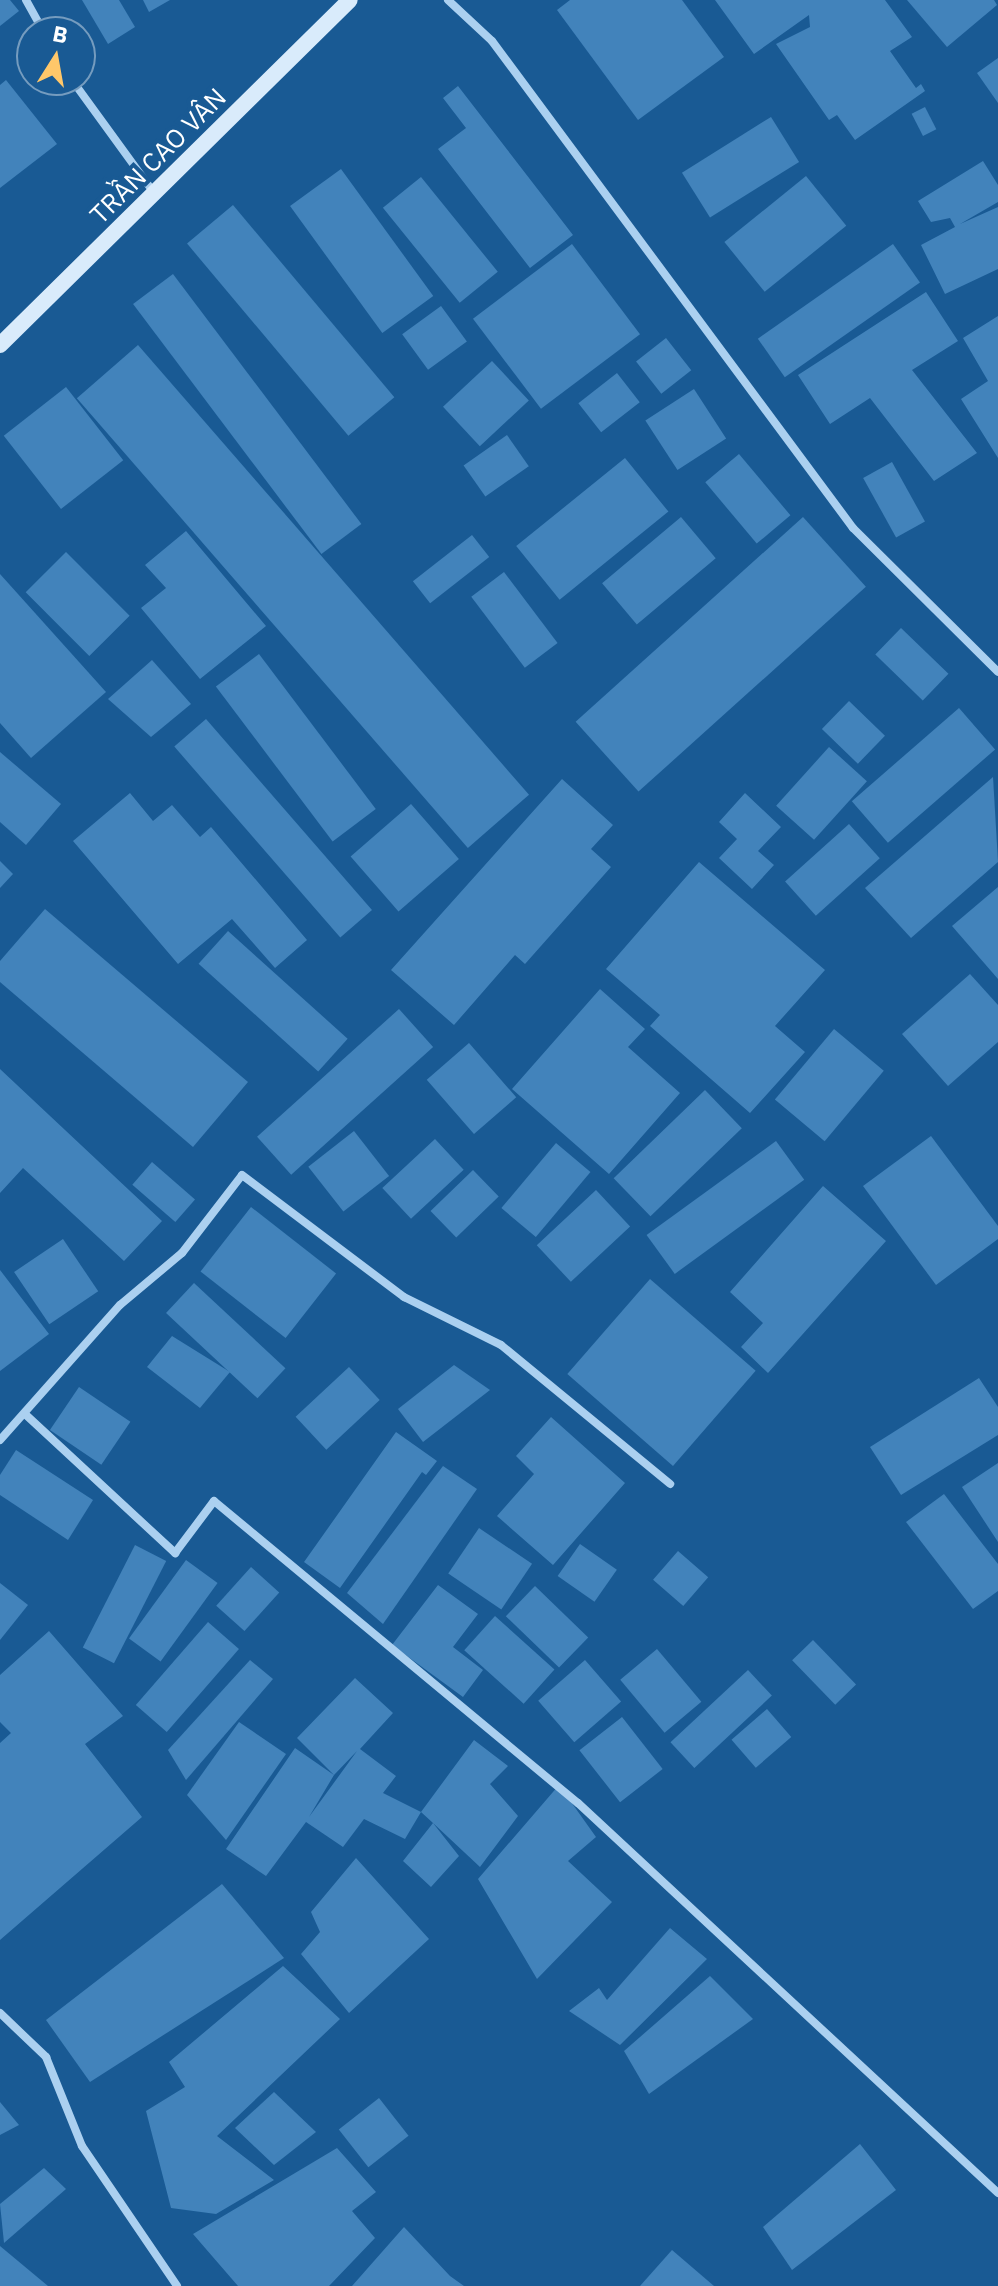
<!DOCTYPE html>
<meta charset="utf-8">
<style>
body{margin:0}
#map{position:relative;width:998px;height:2286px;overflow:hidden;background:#195a94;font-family:"IBM Plex Sans",sans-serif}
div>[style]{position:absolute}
.building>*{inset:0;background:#4283bb;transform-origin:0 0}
.street>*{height:8px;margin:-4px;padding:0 4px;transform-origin:4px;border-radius:4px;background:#abd0f0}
.secondary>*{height:16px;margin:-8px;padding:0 8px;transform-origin:8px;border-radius:8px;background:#d9ebfb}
span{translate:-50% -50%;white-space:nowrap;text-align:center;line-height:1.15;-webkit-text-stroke:8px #195a94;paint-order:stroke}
.street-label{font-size:26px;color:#fff}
.north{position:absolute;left:16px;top:16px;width:80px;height:80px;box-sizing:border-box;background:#195a94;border:2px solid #759cbf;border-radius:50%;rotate:11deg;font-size:22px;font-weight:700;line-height:32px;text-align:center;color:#fff}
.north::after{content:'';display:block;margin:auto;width:28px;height:36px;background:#ffc76a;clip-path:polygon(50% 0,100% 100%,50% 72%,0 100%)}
</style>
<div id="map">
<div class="building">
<i style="clip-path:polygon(0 0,10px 0,19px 11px,0 26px)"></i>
<i style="clip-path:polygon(82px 0,119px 0,135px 27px,108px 44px)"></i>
<i style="clip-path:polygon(143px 0,170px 0,149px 12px)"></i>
<i style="clip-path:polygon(570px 0,682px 0,724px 57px,638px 120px,557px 10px)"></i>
<i style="clip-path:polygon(715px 0,885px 0,912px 37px,890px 51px,916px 88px,921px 84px,925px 91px,855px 140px,837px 115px,829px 120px,776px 44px,810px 27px,809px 15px,754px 54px)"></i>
<i style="clip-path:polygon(907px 0,994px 0,997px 5px,947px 47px)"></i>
<i style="clip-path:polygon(998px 58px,998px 103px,977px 73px)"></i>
<i style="clip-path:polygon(6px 80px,57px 144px,0 188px,0 85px)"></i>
<i style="clip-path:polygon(458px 86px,573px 235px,530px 268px,438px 149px,466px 128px,443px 98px)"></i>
<i style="left:925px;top:107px;width:25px;height:15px;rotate:63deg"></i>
<i style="left:771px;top:117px;width:53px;height:105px;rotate:58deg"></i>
<i style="clip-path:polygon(983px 161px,998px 185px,998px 202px,960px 224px,998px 207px,998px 269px,945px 294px,921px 245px,955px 227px,950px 218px,931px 222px,918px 201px)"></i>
<i style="left:341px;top:169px;width:157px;height:63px;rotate:54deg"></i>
<i style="left:806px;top:176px;width:64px;height:105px;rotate:51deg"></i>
<i style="left:421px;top:177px;width:122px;height:49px;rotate:51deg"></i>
<i style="left:233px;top:205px;width:251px;height:60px;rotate:50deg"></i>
<i style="left:572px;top:244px;width:113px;height:124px;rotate:53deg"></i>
<i style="left:893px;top:244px;width:47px;height:165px;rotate:55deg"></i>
<i style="left:173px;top:274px;width:313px;height:50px;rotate:53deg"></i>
<i style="clip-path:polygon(926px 292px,958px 341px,912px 370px,977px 453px,934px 481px,870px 398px,830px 424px,798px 375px)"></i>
<i style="left:441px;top:306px;width:44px;height:48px;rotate:54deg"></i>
<i style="clip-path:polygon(998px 316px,998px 458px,961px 399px,988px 381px,963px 338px)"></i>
<i style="left:666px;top:338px;width:41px;height:38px;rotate:52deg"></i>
<i style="left:138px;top:345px;width:596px;height:81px;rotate:49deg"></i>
<i style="left:492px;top:361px;width:54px;height:67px;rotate:47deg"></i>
<i style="left:617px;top:373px;width:37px;height:49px;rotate:52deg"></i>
<i style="left:66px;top:387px;width:93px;height:79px;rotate:52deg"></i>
<i style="left:694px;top:389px;width:59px;height:58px;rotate:57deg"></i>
<i style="left:507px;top:435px;width:38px;height:53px;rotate:55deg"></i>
<i style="left:739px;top:454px;width:80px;height:44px;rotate:50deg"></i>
<i style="left:625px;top:458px;width:69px;height:140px;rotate:51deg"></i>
<i style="left:892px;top:462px;width:68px;height:33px;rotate:61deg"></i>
<i style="left:681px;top:517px;width:54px;height:103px;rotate:50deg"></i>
<i style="left:803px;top:517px;width:94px;height:306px;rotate:48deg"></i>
<i style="clip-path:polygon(186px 531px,266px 626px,200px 679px,141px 608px,166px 588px,145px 565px)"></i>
<i style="left:472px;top:535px;width:28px;height:75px;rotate:52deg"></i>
<i style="left:66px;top:552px;width:90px;height:57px;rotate:45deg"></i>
<i style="left:504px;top:572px;width:89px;height:41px;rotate:53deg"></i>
<i style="clip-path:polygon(0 574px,106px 692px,31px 758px,0 723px)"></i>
<i style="left:901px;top:628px;width:66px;height:37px;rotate:44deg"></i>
<i style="left:259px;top:654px;width:194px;height:54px;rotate:53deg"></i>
<i style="clip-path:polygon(152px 660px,191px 704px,151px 737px,108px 699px)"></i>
<i style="left:849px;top:701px;width:50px;height:39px;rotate:44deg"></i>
<i style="left:959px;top:708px;width:55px;height:142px;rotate:49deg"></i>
<i style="left:206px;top:719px;width:253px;height:42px;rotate:49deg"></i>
<i style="left:829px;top:747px;width:51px;height:79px;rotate:42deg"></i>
<i style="clip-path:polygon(0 752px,61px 804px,26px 845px,0 822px)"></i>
<i style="clip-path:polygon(993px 777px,998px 862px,911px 938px,865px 888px)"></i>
<i style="clip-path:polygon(562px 779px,613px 825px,591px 849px,611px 867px,525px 964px,515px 955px,454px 1025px,391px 970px)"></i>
<i style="clip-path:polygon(130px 793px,153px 821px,172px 805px,200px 837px,211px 827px,307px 940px,275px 968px,232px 919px,178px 964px,73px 841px)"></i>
<i style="clip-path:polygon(745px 793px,781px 827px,758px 851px,774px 865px,752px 889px,719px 858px,737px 839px,719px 822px)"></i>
<i style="left:411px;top:804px;width:73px;height:80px;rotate:49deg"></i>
<i style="left:849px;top:824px;width:46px;height:86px;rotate:48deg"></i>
<i style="clip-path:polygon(0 861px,13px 874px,0 888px)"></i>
<i style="clip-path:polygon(699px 862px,825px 970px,775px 1026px,805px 1052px,750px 1113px,650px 1026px,660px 1015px,606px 969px)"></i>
<i style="clip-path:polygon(998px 887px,998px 979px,952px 926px)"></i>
<i style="clip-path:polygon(45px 909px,248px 1082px,193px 1147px,0 982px,0 961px)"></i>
<i style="left:228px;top:931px;width:161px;height:44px;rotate:42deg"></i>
<i style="clip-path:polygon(970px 974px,998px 1005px,998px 1042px,948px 1086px,902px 1034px)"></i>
<i style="clip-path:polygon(600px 989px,645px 1029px,628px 1047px,680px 1093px,609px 1174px,512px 1089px)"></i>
<i style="left:399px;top:1009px;width:51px;height:191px;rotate:48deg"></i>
<i style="left:834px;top:1029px;width:65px;height:92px;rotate:40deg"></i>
<i style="left:469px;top:1043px;width:72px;height:56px;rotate:49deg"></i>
<i style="clip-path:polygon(0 1069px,162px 1221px,124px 1261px,23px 1168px,0 1193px)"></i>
<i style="left:705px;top:1090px;width:53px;height:127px;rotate:46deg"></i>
<i style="left:354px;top:1131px;width:57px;height:58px;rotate:52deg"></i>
<i style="clip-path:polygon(931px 1136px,998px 1226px,998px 1239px,936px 1285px,863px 1186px)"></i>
<i style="left:435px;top:1139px;width:42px;height:72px;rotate:47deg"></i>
<i style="left:776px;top:1141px;width:48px;height:160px;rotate:54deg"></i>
<i style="left:556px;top:1143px;width:45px;height:85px;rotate:40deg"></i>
<i style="left:152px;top:1162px;width:57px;height:30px;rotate:41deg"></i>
<i style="left:473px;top:1170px;width:37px;height:59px;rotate:46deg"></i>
<i style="clip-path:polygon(823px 1186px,886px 1241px,768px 1373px,741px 1347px,763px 1323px,730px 1292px)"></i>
<i style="left:596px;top:1190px;width:50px;height:81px;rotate:47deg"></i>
<i style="left:251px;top:1207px;width:108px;height:82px;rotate:38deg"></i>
<i style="left:63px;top:1239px;width:63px;height:59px;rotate:56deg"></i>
<i style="clip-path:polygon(0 1270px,49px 1334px,0 1371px)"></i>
<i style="left:650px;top:1279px;width:140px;height:126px;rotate:41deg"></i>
<i style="left:194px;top:1283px;width:125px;height:41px;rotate:43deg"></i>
<i style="clip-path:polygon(172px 1336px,230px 1372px,200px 1408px,147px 1367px)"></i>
<i style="clip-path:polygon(454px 1365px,490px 1390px,423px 1442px,398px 1409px)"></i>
<i style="left:349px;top:1367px;width:45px;height:73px;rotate:47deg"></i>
<i style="clip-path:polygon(979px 1378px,998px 1407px,998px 1435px,901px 1495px,870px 1447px)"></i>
<i style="left:79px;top:1387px;width:62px;height:52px;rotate:34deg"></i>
<i style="clip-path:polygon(551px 1417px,625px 1483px,553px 1565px,497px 1516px,534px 1474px,516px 1456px)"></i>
<i style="clip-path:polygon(396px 1432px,437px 1461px,426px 1475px,422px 1472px,340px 1588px,304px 1562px)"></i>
<i style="clip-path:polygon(16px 1450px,93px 1500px,68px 1540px,0 1495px,0 1475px)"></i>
<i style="clip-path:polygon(998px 1463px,998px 1542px,962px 1487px)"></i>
<i style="clip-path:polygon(443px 1466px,477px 1489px,383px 1624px,347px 1593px)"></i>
<i style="clip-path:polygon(944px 1494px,998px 1564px,998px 1591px,973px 1609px,906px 1522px)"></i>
<i style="left:479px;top:1528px;width:64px;height:55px;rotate:34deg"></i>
<i style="left:580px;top:1544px;width:45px;height:39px;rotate:35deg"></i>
<i style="left:135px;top:1545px;width:35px;height:115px;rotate:27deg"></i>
<i style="left:678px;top:1551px;width:40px;height:38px;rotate:41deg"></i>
<i style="left:186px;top:1560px;width:39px;height:97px;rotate:36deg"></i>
<i style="left:251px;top:1567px;width:38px;height:52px;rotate:42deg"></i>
<i style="clip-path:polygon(0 1583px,28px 1605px,0 1640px)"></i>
<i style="clip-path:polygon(438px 1585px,478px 1614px,453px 1647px,483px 1670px,463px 1697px,392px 1645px)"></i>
<i style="left:535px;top:1586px;width:74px;height:42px;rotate:44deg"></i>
<i style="left:495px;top:1616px;width:80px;height:46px;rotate:42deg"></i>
<i style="left:208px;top:1622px;width:41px;height:110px;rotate:41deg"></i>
<i style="clip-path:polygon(49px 1631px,123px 1716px,85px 1744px,142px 1817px,0 1940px,0 1743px,11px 1733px,0 1722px,0 1675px)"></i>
<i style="left:813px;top:1640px;width:62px;height:29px;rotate:46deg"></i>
<i style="left:657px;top:1649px;width:69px;height:48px;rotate:50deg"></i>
<i style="clip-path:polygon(250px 1660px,273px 1679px,186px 1780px,168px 1750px)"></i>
<i style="left:585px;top:1660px;width:55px;height:62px;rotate:49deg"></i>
<i style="left:748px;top:1670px;width:35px;height:106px;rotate:47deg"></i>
<i style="clip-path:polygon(355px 1678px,393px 1713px,360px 1749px,396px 1776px,383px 1793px,421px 1812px,405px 1839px,364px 1819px,343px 1847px,306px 1822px,266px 1876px,226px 1849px,295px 1748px,334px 1775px,309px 1817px,357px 1751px,334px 1775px,297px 1738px)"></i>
<i style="left:767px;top:1709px;width:37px;height:47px;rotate:49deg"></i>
<i style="left:622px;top:1717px;width:66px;height:54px;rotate:52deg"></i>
<i style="clip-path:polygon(239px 1722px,286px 1754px,226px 1840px,187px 1795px)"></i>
<i style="clip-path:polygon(474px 1740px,508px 1766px,490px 1784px,518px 1816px,480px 1867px,433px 1823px,459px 1856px,431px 1887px,403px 1861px,433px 1823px,421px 1812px)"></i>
<i style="clip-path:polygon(559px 1785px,596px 1837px,568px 1861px,612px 1902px,537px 1979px,478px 1879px)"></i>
<i style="clip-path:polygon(356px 1858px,429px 1939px,349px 2013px,301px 1954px,320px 1932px,311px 1912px)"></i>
<i style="clip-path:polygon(222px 1884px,284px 1958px,90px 2082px,46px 2020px)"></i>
<i style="clip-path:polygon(670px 1928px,707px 1959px,620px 2045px,569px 2011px,599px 1988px,607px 2000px)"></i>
<i style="clip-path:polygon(283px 1966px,340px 2019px,217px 2136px,274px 2180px,216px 2214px,171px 2208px,146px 2111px,185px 2087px,169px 2062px)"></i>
<i style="clip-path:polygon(710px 1976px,753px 2019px,649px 2094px,624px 2051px)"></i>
<i style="clip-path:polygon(274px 2092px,316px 2132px,274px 2165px,235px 2128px)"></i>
<i style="left:379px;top:2098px;width:48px;height:51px;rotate:52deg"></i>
<i style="clip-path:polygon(0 2102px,19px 2125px,0 2135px)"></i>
<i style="clip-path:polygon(860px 2144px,896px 2190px,792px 2270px,763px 2227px)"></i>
<i style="clip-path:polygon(337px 2148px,376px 2192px,352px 2211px,375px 2238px,329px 2286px,238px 2286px,193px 2234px)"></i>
<i style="clip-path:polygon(44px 2168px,66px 2189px,4px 2243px,0 2204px)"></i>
<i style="clip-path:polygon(404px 2227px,450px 2276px,464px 2286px,352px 2286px)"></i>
<i style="clip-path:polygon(0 2246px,48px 2286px,0 2286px)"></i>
<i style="clip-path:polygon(672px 2250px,714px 2286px,640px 2286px)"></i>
</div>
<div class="street">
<i style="left:26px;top:0;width:37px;rotate:61deg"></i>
<i style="left:448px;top:0;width:60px;rotate:43deg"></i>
<i style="left:492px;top:41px;width:606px;rotate:53.45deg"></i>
<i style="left:853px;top:528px;width:204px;rotate:44.8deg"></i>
<i style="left:72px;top:80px;width:140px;rotate:54deg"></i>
<i style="left:25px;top:1414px;width:205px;rotate:42.8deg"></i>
<i style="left:175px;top:1553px;width:65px;rotate:-53.1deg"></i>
<i style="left:214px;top:1501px;width:473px;rotate:39.7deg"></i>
<i style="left:578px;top:1803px;width:573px;rotate:42.88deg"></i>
<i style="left:0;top:1440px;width:181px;rotate:-48.4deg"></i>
<i style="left:120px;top:1305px;width:81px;rotate:-40deg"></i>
<i style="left:182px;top:1253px;width:98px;rotate:-52.4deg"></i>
<i style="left:242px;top:1175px;width:203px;rotate:37deg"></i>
<i style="left:404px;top:1297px;width:108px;rotate:26.3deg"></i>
<i style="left:501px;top:1345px;width:219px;rotate:39.4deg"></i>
<i style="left:0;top:2013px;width:64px;rotate:43.7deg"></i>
<i style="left:46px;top:2057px;width:96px;rotate:68deg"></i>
<i style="left:82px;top:2146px;width:169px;rotate:55.8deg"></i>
</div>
<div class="secondary">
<i style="left:0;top:345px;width:491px;rotate:-44.6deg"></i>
</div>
<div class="street-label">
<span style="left:158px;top:156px;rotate:-45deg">TRẦN CAO VÂN</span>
</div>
<div class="north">B</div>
</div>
